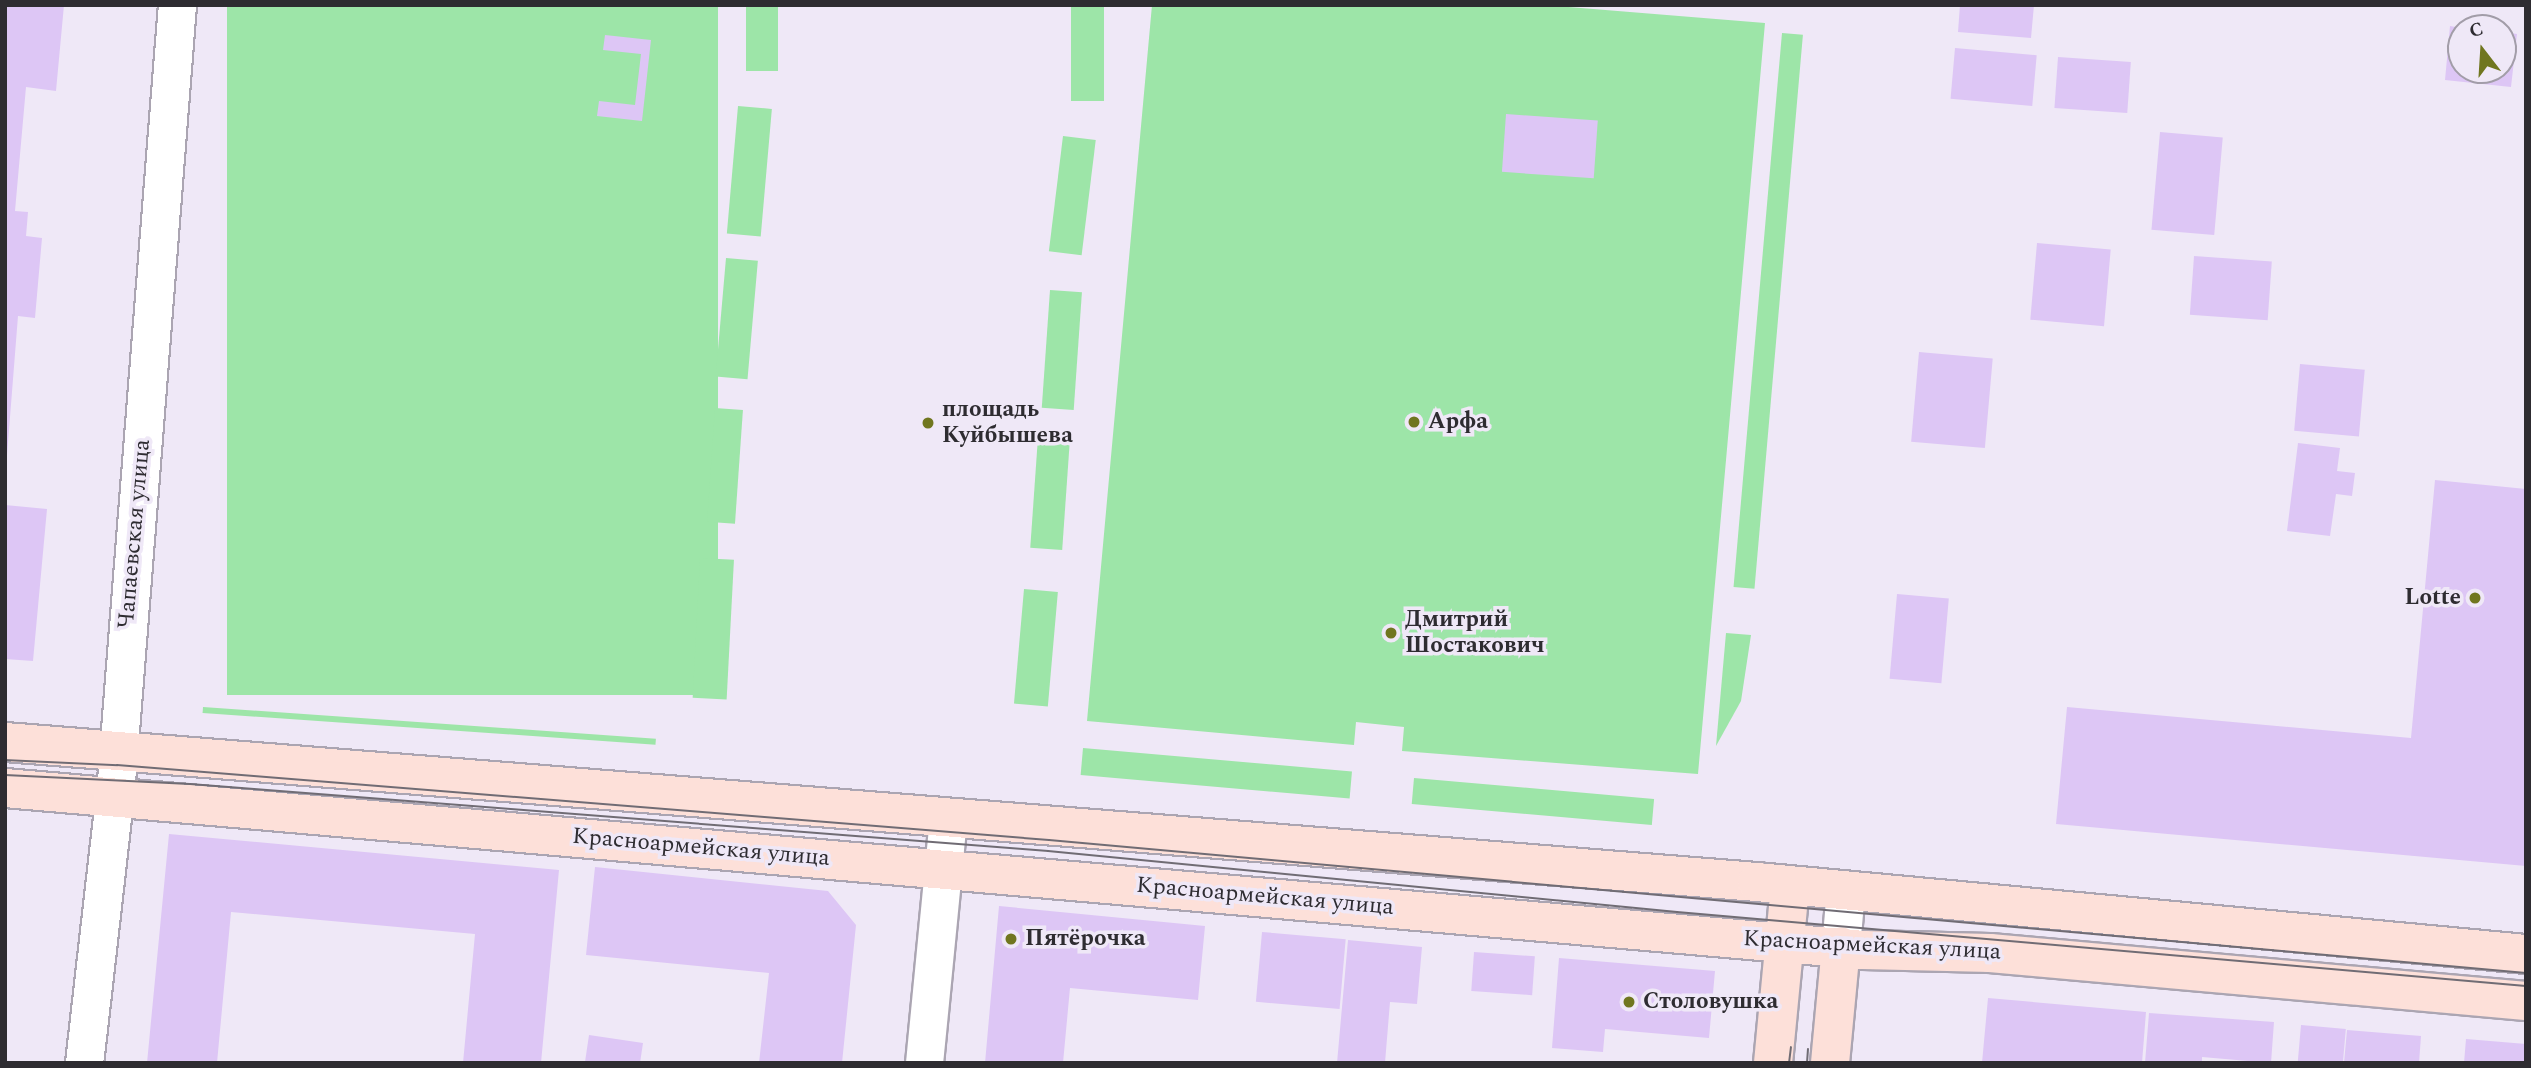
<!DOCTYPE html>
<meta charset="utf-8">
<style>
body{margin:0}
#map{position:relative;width:2531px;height:1068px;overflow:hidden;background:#efe8f7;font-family:Spectral,serif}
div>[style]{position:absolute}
.green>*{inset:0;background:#9de5a8;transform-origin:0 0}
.building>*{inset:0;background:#ddc6f5;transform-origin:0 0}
.roads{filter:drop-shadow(2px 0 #aba5b2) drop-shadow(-2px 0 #aba5b2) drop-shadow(0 2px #aba5b2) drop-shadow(0 -2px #aba5b2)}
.minor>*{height:37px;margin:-18.5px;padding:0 18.5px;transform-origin:18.5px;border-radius:18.5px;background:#fff}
.tertiary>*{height:38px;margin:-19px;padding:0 19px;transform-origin:19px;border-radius:19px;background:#fff}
.secondary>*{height:38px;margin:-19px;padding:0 19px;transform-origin:19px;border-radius:19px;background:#fde0d9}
.tram>*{height:2px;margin:-1px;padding:0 1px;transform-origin:1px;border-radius:1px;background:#706c74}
.dots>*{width:19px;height:19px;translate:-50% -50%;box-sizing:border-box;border:4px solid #efe8f7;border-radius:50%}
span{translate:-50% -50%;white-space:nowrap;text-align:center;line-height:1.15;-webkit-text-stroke:7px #efe8f7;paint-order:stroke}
.poi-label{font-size:23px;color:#2e2c31;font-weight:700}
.left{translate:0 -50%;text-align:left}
.right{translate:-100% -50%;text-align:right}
.street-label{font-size:23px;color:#2e2c31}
.frame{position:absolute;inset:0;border:7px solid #2e2c31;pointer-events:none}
.north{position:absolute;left:2447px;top:14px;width:70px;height:70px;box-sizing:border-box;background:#efe8f7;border:2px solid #a29da8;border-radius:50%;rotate:343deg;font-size:19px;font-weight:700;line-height:28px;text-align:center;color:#2e2c31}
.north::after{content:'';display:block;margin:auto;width:24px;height:32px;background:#70761f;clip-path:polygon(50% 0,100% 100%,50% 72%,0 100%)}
</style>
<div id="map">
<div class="green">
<i style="left:227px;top:5px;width:491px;height:690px"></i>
<i style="left:746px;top:5px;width:32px;height:66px"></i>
<i style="left:1071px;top:5px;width:33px;height:96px"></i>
<i style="clip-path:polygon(1152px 5px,1544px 5px,1765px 23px,1698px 774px,1402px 751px,1404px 727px,1356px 722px,1354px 745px,1087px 721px)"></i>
<i style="left:1782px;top:33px;width:21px;height:556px;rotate:5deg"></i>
<i style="left:738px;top:106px;width:34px;height:128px;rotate:5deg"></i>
<i style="left:1063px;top:136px;width:33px;height:116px;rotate:7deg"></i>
<i style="left:726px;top:258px;width:32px;height:119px;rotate:5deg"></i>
<i style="left:1050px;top:290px;width:32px;height:118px;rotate:4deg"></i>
<i style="left:715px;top:408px;width:28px;height:114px;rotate:4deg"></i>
<i style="left:1038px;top:437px;width:32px;height:111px;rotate:4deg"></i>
<i style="left:700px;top:558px;width:34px;height:140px;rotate:3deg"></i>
<i style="left:1024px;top:589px;width:34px;height:115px;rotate:5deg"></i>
<i style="clip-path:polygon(1726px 633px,1751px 635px,1741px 701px,1716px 746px)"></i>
<i style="left:203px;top:707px;width:454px;height:6px;rotate:4deg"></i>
<i style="left:1083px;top:748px;width:270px;height:27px;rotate:5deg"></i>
<i style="left:1414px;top:778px;width:241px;height:26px;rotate:5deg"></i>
</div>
<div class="building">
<i style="clip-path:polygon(5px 5px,64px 5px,56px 91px,26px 87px,15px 211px,28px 212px,26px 236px,42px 238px,35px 318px,18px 316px,7px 455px)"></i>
<i style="clip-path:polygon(1960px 5px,2034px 5px,2031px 38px,1958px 32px)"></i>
<i style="clip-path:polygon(2450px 26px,2461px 28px,2461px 70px,2503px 70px,2503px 32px,2517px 34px,2511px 87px,2445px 80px)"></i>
<i style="clip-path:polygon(605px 35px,651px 40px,642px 121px,597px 116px,599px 101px,635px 105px,641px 54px,603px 50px)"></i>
<i style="left:1955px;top:48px;width:82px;height:51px;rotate:5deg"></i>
<i style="left:2058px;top:57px;width:73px;height:51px;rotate:4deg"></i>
<i style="left:1506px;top:114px;width:92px;height:58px;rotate:4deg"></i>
<i style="left:2160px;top:132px;width:63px;height:98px;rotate:5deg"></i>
<i style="left:2037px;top:243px;width:74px;height:77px;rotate:5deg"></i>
<i style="left:2194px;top:256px;width:78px;height:59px;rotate:4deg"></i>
<i style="left:1919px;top:352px;width:74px;height:90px;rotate:5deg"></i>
<i style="left:2300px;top:364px;width:65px;height:67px;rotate:5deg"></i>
<i style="clip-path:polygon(2298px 443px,2340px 448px,2337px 471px,2355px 473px,2352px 496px,2336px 494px,2330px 536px,2287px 531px)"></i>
<i style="clip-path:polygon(2435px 480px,2526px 489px,2526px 866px,2056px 824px,2067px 707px,2411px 738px)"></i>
<i style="clip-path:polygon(5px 505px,47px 509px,33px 661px,5px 659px)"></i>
<i style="left:1897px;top:594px;width:52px;height:85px;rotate:5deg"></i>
<i style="clip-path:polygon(169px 834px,559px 870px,541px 1063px,463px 1063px,475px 934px,231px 912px,217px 1063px,147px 1063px)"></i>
<i style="clip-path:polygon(595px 867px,828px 891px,856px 925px,842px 1063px,759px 1063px,769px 973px,586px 955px)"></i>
<i style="clip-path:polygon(999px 906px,1205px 926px,1198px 1000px,1070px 988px,1063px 1063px,985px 1063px)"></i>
<i style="left:1262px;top:932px;width:84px;height:70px;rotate:5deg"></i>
<i style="clip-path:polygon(1348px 940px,1422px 947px,1417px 1004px,1390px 1002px,1385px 1063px,1337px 1063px)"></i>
<i style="left:1474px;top:952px;width:61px;height:39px;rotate:4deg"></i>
<i style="clip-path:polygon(1559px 958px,1715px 971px,1709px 1038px,1605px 1029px,1603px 1052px,1552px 1048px)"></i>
<i style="clip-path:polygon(1988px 998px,2146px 1012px,2142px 1063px,1982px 1063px)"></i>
<i style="clip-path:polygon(2149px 1013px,2274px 1022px,2271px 1063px,2202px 1057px,2202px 1063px,2145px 1063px)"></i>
<i style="left:2301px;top:1025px;width:45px;height:38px;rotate:5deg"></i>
<i style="clip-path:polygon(2347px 1030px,2421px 1036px,2419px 1063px,2344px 1063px)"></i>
<i style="clip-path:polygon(589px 1035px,643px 1043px,640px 1063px,585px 1062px)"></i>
<i style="clip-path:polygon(2466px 1039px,2526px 1044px,2526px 1063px,2464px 1063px)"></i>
</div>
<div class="roads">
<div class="minor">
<i style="left:84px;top:1063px;width:284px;rotate:-83.5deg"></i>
<i style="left:116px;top:781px;width:778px;rotate:-85.51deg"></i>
<i style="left:924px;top:1063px;width:246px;rotate:-84.4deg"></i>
</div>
<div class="tertiary">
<i style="left:1841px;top:947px;width:56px;rotate:-84.9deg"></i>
</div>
<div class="secondary">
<i style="left:5px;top:742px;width:1758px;rotate:4.57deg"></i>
<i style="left:1757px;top:882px;width:772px;rotate:5.35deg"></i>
<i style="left:5px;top:788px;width:1865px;rotate:4.98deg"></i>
<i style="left:1863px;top:950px;width:127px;rotate:1.4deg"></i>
<i style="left:1990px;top:953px;width:538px;rotate:5.12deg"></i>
<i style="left:1773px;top:1063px;width:178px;rotate:-84.5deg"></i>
<i style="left:1830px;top:1063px;width:117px;rotate:-84.6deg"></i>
</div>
</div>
<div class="tram">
<i style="left:5px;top:760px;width:112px;rotate:2.6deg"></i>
<i style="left:117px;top:765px;width:935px;rotate:4.6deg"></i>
<i style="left:1049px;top:840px;width:1483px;rotate:5.15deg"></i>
<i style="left:5px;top:775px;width:185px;rotate:2.8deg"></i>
<i style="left:190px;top:784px;width:861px;rotate:4.47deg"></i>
<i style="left:1048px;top:851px;width:632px;rotate:5.54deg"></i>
<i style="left:1677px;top:912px;width:852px;rotate:4.98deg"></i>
<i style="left:1789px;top:1063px;width:16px;rotate:-83deg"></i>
<i style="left:1807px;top:1063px;width:14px;rotate:-86deg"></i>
</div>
<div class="dots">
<i style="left:1414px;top:422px;background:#70761f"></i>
<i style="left:928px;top:423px;background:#70761f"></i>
<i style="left:2475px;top:598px;background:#70761f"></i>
<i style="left:1391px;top:633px;background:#70761f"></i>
<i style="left:1011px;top:939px;background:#70761f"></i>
<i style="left:1629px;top:1002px;background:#70761f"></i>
</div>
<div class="poi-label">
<span class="left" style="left:942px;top:423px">площадь<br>Куйбышева</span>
<span class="left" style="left:1428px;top:422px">Арфа</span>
<span class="right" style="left:2461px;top:598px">Lotte</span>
<span class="left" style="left:1405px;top:633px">Дмитрий<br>Шостакович</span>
<span class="left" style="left:1025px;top:939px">Пятёрочка</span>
<span class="left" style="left:1643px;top:1002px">Столовушка</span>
</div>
<div class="street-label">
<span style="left:135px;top:534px;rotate:-85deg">Чапаевская улица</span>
<span style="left:701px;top:848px;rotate:5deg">Красноармейская улица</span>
<span style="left:1265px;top:897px;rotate:5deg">Красноармейская улица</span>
<span style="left:1872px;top:946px;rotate:3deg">Красноармейская улица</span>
</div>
<div class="frame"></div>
<div class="north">С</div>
</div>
